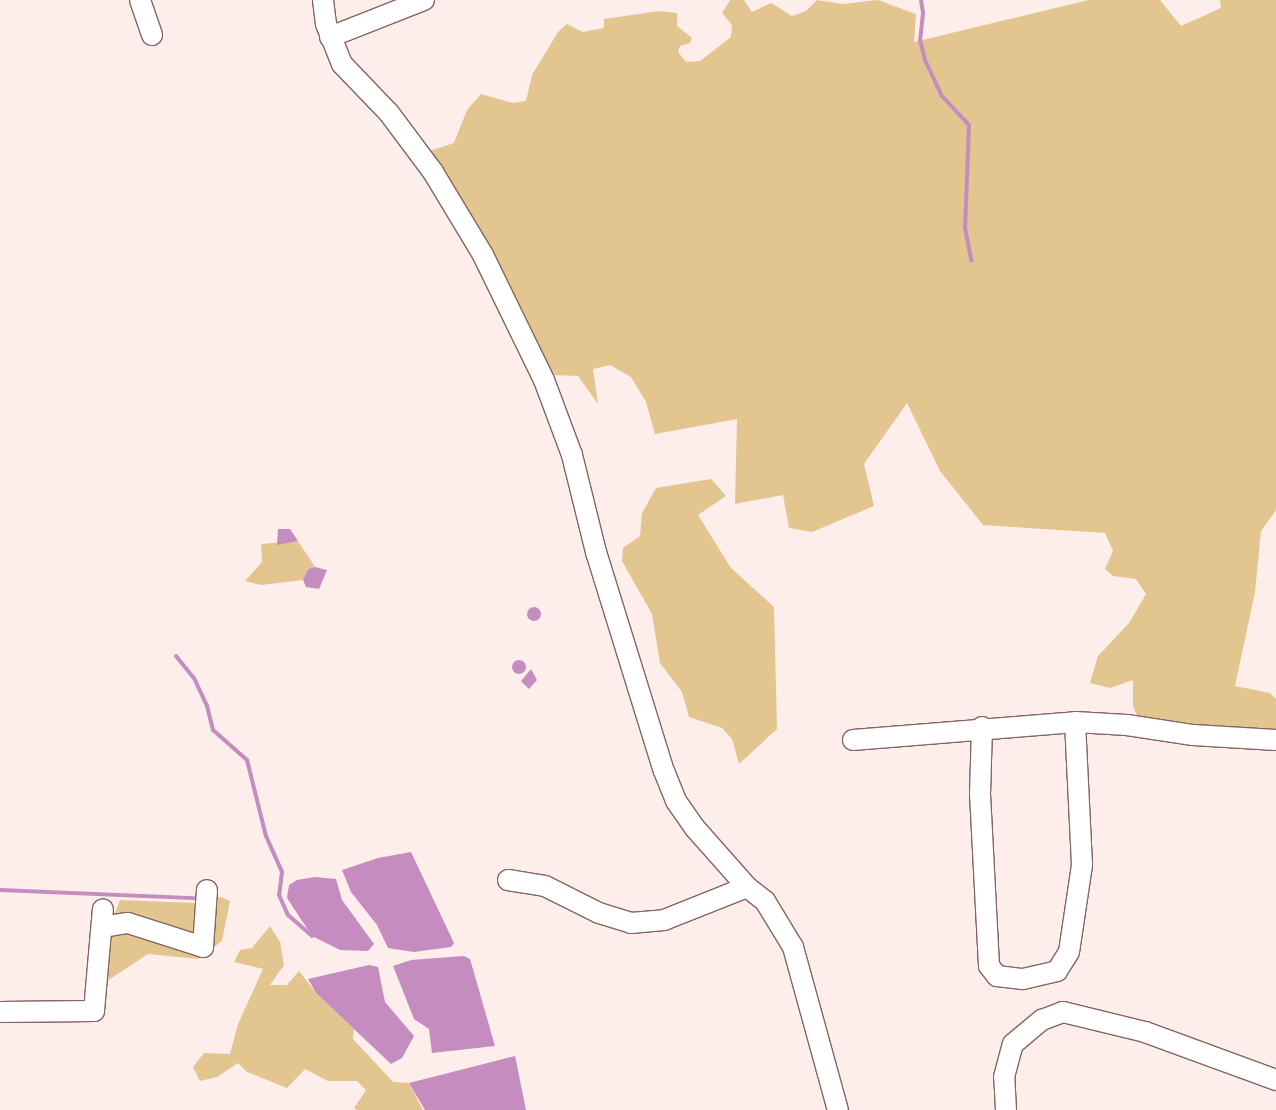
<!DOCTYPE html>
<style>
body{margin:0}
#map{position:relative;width:1276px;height:1110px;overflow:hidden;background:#fdedeb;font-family:"Alegreya Sans",sans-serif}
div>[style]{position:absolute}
.green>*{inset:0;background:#e3c68f}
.water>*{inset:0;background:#c58cc0}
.round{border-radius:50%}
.stream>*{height:4px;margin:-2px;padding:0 2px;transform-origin:2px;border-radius:2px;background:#c58cc0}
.roads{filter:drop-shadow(1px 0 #856461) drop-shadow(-1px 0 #856461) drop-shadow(0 1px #856461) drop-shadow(0 -1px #856461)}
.minor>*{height:20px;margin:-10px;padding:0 10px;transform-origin:10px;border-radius:10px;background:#fff}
span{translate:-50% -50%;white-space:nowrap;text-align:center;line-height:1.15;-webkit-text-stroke:4.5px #fff;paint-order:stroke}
</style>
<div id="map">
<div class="green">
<i style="clip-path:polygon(730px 0,744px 0,752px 12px,771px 3px,792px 16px,806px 11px,817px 0,843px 4px,878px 0,916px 14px,914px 42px,1089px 0,1160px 0,1181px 26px,1221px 8px,1220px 0,1276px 0,1276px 510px,1261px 531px,1255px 592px,1235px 686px,1270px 693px,1276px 699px,1276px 733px,1139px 720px,1133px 706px,1133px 680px,1110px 688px,1090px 683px,1098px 656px,1129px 623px,1146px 594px,1136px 579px,1113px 576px,1105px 569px,1113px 551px,1105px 533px,983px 525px,940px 471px,907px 403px,864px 464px,874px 506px,812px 532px,789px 528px,783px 495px,735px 504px,737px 419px,655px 434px,646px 402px,631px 377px,610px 365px,593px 369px,598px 404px,578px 376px,552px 375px,463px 205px,430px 151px,454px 143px,467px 110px,481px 94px,513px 103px,526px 101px,532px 75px,558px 32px,567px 24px,583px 32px,604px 28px,604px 19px,659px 11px,677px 13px,677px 26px,692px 38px,690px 43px,680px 46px,678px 52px,686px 62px,700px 61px,731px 37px,732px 25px,722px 13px)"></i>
<i style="clip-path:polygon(711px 479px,726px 496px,698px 515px,731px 568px,774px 607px,777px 729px,739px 764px,732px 739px,722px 728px,689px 717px,682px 692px,660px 663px,652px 614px,622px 561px,623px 548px,640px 536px,642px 513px,656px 488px)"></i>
<i style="clip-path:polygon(298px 541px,315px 567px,308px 569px,303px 580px,261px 585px,245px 581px,262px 562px,261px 544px)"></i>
<i style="clip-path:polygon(221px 897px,230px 901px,222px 941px,198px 959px,148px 954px,107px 981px,95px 966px,120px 900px,196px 903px)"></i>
<i style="clip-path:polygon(270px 926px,280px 942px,284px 965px,270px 985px,287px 985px,299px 971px,316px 993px,354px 1029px,353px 1039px,393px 1082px,409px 1083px,423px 1110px,357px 1110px,354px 1108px,366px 1090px,357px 1081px,328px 1081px,305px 1069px,287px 1088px,247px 1072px,238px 1063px,217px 1077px,200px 1081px,193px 1067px,204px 1053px,230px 1054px,238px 1024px,263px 969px,234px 962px,240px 950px,252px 948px)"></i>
</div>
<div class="water">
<i style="clip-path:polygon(278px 529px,290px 529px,298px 541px,277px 545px)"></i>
<i style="clip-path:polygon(315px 567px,327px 570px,319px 589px,306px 587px,303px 580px,308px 569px)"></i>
<i class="round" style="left:527px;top:607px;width:14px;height:14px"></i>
<i class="round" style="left:512px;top:660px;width:14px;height:14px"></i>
<i style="clip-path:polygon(531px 669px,537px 680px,529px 689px,521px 681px)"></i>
<i style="clip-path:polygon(411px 852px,454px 943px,451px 947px,414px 952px,388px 948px,377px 925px,351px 892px,342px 870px,378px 858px)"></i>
<i style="clip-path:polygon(315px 877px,336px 879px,342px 900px,374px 944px,368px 951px,340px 950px,312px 936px,287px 898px,289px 885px,297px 880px)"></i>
<i style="clip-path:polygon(464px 956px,470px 959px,495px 1046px,432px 1053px,429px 1029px,414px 1019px,393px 966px,411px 960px)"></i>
<i style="clip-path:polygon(369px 965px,378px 967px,385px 1002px,414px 1036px,402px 1058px,391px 1064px,316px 993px,308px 979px)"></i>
<i style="clip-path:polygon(515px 1056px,526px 1110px,425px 1110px,409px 1083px)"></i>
</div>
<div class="stream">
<i style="left:921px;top:0;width:13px;rotate:81deg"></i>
<i style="left:923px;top:13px;width:27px;rotate:96deg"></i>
<i style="left:920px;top:40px;width:21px;rotate:76deg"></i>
<i style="left:925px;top:60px;width:38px;rotate:65deg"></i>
<i style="left:941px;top:95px;width:41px;rotate:47deg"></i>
<i style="left:969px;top:125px;width:103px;rotate:92.2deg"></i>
<i style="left:965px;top:228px;width:33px;rotate:79deg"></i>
<i style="left:176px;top:656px;width:28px;rotate:51deg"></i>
<i style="left:194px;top:678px;width:31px;rotate:65deg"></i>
<i style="left:207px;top:706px;width:25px;rotate:76deg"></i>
<i style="left:213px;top:730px;width:45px;rotate:41.4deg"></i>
<i style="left:247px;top:760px;width:78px;rotate:76deg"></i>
<i style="left:266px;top:836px;width:39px;rotate:66deg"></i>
<i style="left:282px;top:872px;width:23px;rotate:97deg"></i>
<i style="left:279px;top:895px;width:22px;rotate:66deg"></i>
<i style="left:288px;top:915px;width:32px;rotate:41deg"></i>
<i style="left:0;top:890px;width:194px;rotate:2.4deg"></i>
</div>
<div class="roads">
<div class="minor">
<i style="left:140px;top:0;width:37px;rotate:71deg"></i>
<i style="left:323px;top:0;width:24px;rotate:83deg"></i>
<i style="left:326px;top:24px;width:43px;rotate:68.2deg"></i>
<i style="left:342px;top:64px;width:68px;rotate:46.2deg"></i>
<i style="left:389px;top:113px;width:74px;rotate:53.3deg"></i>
<i style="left:433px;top:172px;width:97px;rotate:58.9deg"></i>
<i style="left:483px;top:255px;width:139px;rotate:64deg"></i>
<i style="left:544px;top:380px;width:80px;rotate:69.5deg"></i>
<i style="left:572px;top:455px;width:100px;rotate:76.1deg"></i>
<i style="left:596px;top:552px;width:229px;rotate:72.8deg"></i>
<i style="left:664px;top:771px;width:32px;rotate:68deg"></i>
<i style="left:676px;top:801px;width:32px;rotate:55deg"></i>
<i style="left:694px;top:827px;width:80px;rotate:48.5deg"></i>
<i style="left:747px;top:887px;width:23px;rotate:38deg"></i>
<i style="left:765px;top:901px;width:54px;rotate:58.7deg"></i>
<i style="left:793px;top:947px;width:169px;rotate:74.6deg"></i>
<i style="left:330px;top:37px;width:101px;rotate:-21.5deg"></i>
<i style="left:982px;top:727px;width:67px;rotate:91.7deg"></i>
<i style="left:980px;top:794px;width:172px;rotate:87deg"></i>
<i style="left:989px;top:966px;width:13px;rotate:51deg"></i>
<i style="left:997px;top:976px;width:26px;rotate:7deg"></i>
<i style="left:1023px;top:979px;width:35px;rotate:-13deg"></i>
<i style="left:1057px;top:971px;width:22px;rotate:-58deg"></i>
<i style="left:1069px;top:952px;width:88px;rotate:-81.5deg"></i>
<i style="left:1082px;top:865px;width:143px;rotate:-92.8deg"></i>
<i style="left:853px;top:740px;width:223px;rotate:-4.6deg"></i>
<i style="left:1075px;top:722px;width:52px;rotate:3.3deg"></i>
<i style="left:1127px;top:725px;width:67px;rotate:8.6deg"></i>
<i style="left:1193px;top:735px;width:83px;rotate:3.4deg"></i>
<i style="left:508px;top:880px;width:37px;rotate:9deg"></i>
<i style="left:545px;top:886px;width:60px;rotate:26.6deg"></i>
<i style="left:599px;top:913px;width:34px;rotate:17deg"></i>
<i style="left:631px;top:923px;width:33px;rotate:-5deg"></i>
<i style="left:664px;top:920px;width:89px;rotate:-21.7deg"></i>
<i style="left:102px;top:927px;width:26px;rotate:-9deg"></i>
<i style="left:128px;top:923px;width:79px;rotate:17.7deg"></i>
<i style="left:203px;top:947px;width:57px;rotate:-86deg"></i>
<i style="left:0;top:1012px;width:94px;rotate:-0.6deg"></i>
<i style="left:94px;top:1011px;width:102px;rotate:-85deg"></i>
<i style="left:1006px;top:1110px;width:33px;rotate:-93deg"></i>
<i style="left:1004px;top:1077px;width:34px;rotate:-75deg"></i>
<i style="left:1013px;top:1044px;width:38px;rotate:-40deg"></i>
<i style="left:1042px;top:1020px;width:22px;rotate:-21deg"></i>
<i style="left:1063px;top:1012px;width:84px;rotate:13.7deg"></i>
<i style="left:1145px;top:1032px;width:140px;rotate:20.1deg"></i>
</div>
</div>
</div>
